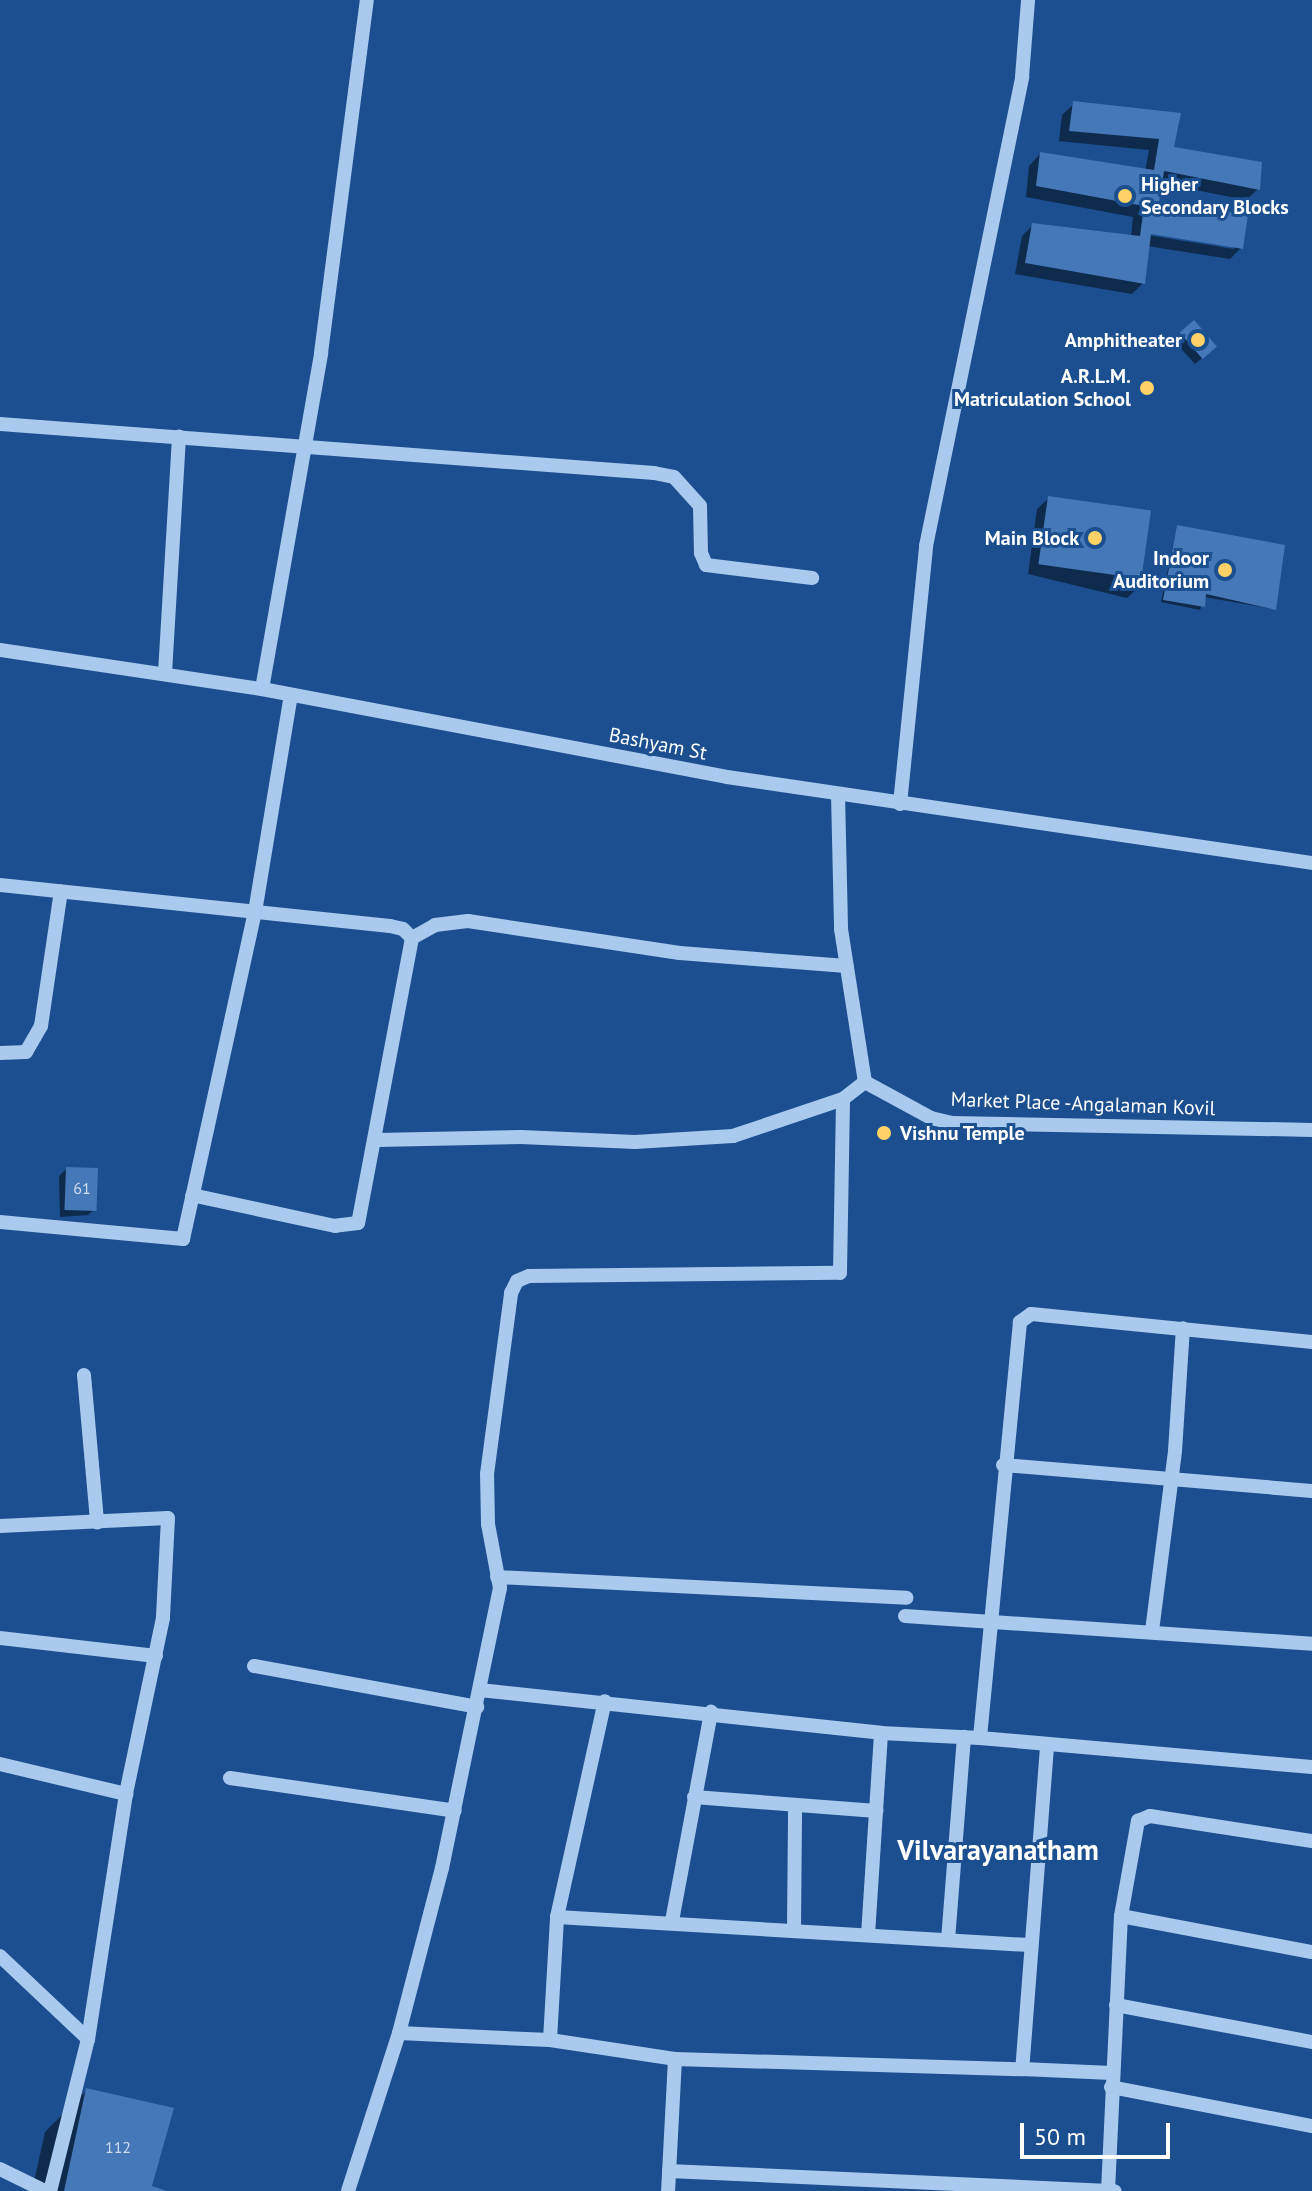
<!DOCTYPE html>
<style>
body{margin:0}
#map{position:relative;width:1312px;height:2191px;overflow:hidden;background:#1b4f8f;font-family:"PT Sans",sans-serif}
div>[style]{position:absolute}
.shadow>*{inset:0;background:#0007}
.building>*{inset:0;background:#4478b7;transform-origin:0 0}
.minor>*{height:14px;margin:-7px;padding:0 7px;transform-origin:7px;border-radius:7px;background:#a9c9ee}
.dots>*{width:22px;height:22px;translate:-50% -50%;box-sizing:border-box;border:4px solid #1b4f8f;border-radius:50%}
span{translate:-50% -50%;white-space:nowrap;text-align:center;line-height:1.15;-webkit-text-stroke:6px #1b4f8f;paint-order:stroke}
.number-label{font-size:16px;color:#d0dded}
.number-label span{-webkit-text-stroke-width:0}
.poi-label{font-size:20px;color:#fff;font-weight:700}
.left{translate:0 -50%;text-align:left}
.right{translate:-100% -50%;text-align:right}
.street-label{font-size:20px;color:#fff}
.district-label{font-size:28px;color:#fff;font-weight:700}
.scale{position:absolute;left:1020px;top:2123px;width:150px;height:36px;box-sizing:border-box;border:4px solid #fff;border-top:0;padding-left:10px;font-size:24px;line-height:28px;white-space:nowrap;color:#fff;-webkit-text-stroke:6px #1b4f8f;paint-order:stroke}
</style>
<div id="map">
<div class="shadow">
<i style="clip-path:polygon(evenodd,1074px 104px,1179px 114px,1172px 148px,1258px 189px,1246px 200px,1160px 183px,1157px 204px,1241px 248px,1230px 259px,1147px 246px,1143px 283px,1132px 294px,1015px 274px,1022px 236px,1033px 225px,1131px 237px,1133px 217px,1026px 197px,1029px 166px,1040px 154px,1145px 171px,1149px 150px,1059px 141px,1062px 115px,1074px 104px,1141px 230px,1234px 245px,1234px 249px,1141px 234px,1141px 230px)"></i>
<i style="clip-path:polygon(1194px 323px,1208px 353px,1195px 364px,1175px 342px)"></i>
<i style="clip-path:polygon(1049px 498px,1139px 587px,1127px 598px,1028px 574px,1037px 509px)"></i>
<i style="clip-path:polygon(1177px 527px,1274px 609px,1204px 597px,1200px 610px,1161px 602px)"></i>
<i style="clip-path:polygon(66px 1169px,96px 1208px,88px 1215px,60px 1217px,59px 1176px)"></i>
<i style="clip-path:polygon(87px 2090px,150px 2188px,163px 2191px,32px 2191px,45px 2132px)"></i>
</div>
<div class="building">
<i style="clip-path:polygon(1073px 101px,1181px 113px,1174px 147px,1262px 162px,1260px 190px,1164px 171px,1159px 202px,1248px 215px,1243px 249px,1151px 234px,1145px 284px,1025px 263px,1032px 223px,1140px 236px,1144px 206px,1036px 186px,1040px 152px,1154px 170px,1159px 139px,1069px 131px)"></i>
<i style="left:1194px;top:320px;width:35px;height:19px;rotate:49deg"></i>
<i style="left:1048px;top:496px;width:104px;height:69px;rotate:8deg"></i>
<i style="clip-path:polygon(1177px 525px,1285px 545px,1276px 610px,1206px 594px,1205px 607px,1163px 600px)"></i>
<i style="left:66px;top:1167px;width:32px;height:43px;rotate:2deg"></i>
<i style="clip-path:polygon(86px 2088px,174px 2108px,152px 2186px,167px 2191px,64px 2191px)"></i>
</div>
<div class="minor">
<i style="left:0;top:424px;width:656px;rotate:4.28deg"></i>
<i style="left:654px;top:473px;width:20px;rotate:11deg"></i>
<i style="left:674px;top:477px;width:39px;rotate:48deg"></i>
<i style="left:700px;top:506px;width:47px;rotate:88.8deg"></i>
<i style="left:701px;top:553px;width:13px;rotate:67deg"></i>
<i style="left:706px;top:565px;width:107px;rotate:7deg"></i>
<i style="left:0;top:650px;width:265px;rotate:8.5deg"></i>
<i style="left:262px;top:689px;width:473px;rotate:10.7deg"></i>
<i style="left:727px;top:777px;width:591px;rotate:8.36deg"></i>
<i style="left:165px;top:673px;width:237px;rotate:-86.6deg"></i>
<i style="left:262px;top:689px;width:341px;rotate:-80deg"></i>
<i style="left:321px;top:353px;width:356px;rotate:-82.6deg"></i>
<i style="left:838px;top:794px;width:135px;rotate:88.7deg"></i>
<i style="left:841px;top:929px;width:155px;rotate:81.1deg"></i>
<i style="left:865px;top:1082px;width:75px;rotate:28.6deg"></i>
<i style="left:931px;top:1118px;width:22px;rotate:13deg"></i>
<i style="left:952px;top:1123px;width:360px;rotate:1.1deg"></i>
<i style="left:900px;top:804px;width:259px;rotate:-84.2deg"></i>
<i style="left:926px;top:546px;width:479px;rotate:-78.4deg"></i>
<i style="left:1022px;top:77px;width:77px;rotate:-85.5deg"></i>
<i style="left:0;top:885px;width:392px;rotate:6deg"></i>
<i style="left:390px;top:926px;width:13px;rotate:13deg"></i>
<i style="left:403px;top:929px;width:13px;rotate:45deg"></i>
<i style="left:412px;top:938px;width:290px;rotate:100.7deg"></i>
<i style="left:358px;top:1223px;width:23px;rotate:173deg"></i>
<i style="left:335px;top:1226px;width:146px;rotate:-167.8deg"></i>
<i style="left:412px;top:938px;width:26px;rotate:-29deg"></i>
<i style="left:435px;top:925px;width:33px;rotate:-7deg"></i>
<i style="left:468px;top:921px;width:214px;rotate:8.6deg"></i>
<i style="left:680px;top:953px;width:167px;rotate:4.5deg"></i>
<i style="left:0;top:1053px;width:26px;rotate:-2deg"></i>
<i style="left:26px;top:1052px;width:30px;rotate:-60deg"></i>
<i style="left:41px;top:1026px;width:136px;rotate:-81.6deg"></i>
<i style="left:377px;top:1140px;width:144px;rotate:-1.2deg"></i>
<i style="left:521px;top:1137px;width:114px;rotate:2.5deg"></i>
<i style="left:635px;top:1142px;width:98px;rotate:-3.5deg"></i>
<i style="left:733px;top:1136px;width:116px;rotate:-18.6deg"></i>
<i style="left:843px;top:1099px;width:28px;rotate:-38deg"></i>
<i style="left:0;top:1222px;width:184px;rotate:5.3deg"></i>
<i style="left:183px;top:1239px;width:335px;rotate:-77.6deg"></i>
<i style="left:255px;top:912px;width:220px;rotate:-80.6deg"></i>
<i style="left:1312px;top:1342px;width:282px;rotate:-174.3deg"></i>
<i style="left:1031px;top:1314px;width:14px;rotate:144deg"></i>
<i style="left:1020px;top:1322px;width:418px;rotate:95.5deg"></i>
<i style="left:980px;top:1738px;width:333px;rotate:5deg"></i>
<i style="left:84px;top:1375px;width:148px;rotate:84.9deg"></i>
<i style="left:1003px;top:1465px;width:310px;rotate:4.8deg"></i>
<i style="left:0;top:1526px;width:168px;rotate:-2.7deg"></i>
<i style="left:168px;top:1518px;width:100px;rotate:92.9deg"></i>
<i style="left:163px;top:1618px;width:180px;rotate:101.9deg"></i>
<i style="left:126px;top:1794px;width:248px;rotate:98.8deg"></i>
<i style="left:88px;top:2039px;width:157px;rotate:104deg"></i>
<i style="left:497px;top:1577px;width:410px;rotate:2.9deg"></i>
<i style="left:905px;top:1616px;width:408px;rotate:3.9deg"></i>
<i style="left:1152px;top:1631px;width:181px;rotate:-82.7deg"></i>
<i style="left:1175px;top:1451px;width:123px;rotate:-86.3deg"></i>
<i style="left:0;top:1638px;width:157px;rotate:6.6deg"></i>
<i style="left:254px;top:1666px;width:227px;rotate:10.4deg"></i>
<i style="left:480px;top:1690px;width:403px;rotate:6.1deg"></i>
<i style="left:881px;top:1733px;width:99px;rotate:2.9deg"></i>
<i style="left:1047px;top:1747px;width:323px;rotate:94.4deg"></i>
<i style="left:1022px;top:2069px;width:90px;rotate:2.5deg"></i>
<i style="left:0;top:1764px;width:130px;rotate:13.4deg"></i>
<i style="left:230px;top:1778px;width:227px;rotate:8.3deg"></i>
<i style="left:694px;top:1797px;width:183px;rotate:4.4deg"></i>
<i style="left:1121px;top:1916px;width:194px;rotate:10.7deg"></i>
<i style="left:557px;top:1917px;width:474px;rotate:3.4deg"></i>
<i style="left:672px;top:1921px;width:213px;rotate:-79.4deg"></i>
<i style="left:794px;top:1930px;width:124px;rotate:-89.5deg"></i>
<i style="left:868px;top:1935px;width:202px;rotate:-86.3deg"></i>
<i style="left:948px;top:1940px;width:204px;rotate:-85.5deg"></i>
<i style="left:0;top:1956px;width:121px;rotate:43.3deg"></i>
<i style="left:1116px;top:2005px;width:199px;rotate:10.7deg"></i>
<i style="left:399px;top:2033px;width:151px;rotate:2.7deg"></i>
<i style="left:550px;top:2040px;width:126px;rotate:8.6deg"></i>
<i style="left:675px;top:2059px;width:132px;rotate:93deg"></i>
<i style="left:550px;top:2040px;width:123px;rotate:-86.7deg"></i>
<i style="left:557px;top:1917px;width:221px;rotate:-77.5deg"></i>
<i style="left:675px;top:2059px;width:347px;rotate:1.7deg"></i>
<i style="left:1111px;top:2087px;width:205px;rotate:11deg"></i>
<i style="left:0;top:2169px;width:50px;rotate:26.1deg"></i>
<i style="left:669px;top:2171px;width:446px;rotate:2.6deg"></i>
<i style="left:348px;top:2191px;width:166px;rotate:-72.1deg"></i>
<i style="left:399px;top:2033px;width:171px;rotate:-75.4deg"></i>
<i style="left:442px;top:1868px;width:286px;rotate:-78.3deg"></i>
<i style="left:500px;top:1588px;width:65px;rotate:-100.6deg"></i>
<i style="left:488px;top:1524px;width:50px;rotate:-91.1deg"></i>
<i style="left:487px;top:1474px;width:183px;rotate:-82.4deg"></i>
<i style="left:511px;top:1293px;width:13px;rotate:-63deg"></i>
<i style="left:517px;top:1281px;width:13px;rotate:-23deg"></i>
<i style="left:529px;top:1276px;width:311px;rotate:-0.6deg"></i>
<i style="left:840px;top:1273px;width:174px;rotate:-89deg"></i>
<i style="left:1108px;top:2191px;width:275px;rotate:-87.3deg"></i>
<i style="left:1121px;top:1916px;width:97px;rotate:-79.9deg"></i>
<i style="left:1138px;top:1821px;width:13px;rotate:-23deg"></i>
<i style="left:1150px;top:1816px;width:164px;rotate:8.8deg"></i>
</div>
<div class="dots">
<i style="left:1125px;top:196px;background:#ffd166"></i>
<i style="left:1198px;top:340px;background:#ffd166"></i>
<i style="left:1147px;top:388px;background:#ffd166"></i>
<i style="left:1095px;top:538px;background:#ffd166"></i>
<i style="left:1225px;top:570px;background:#ffd166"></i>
<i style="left:884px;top:1133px;background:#ffd166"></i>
</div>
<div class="number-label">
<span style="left:82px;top:1188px">61</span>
<span style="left:118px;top:2147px">112</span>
</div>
<div class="poi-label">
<span class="left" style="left:1141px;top:196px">Higher<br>Secondary Blocks</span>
<span class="right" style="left:1182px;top:340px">Amphitheater</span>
<span class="right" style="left:1131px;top:388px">A.R.L.M.<br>Matriculation School</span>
<span class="right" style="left:1079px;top:538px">Main Block</span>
<span class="right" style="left:1209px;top:570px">Indoor<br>Auditorium</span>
<span class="left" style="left:900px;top:1133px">Vishnu Temple</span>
</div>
<div class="street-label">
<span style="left:658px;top:744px;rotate:11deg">Bashyam St</span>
<span style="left:1083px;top:1104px;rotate:2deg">Market Place -Angalaman Kovil</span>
</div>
<div class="district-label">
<span style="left:998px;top:1850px">Vilvarayanatham</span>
</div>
<div class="scale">50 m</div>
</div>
